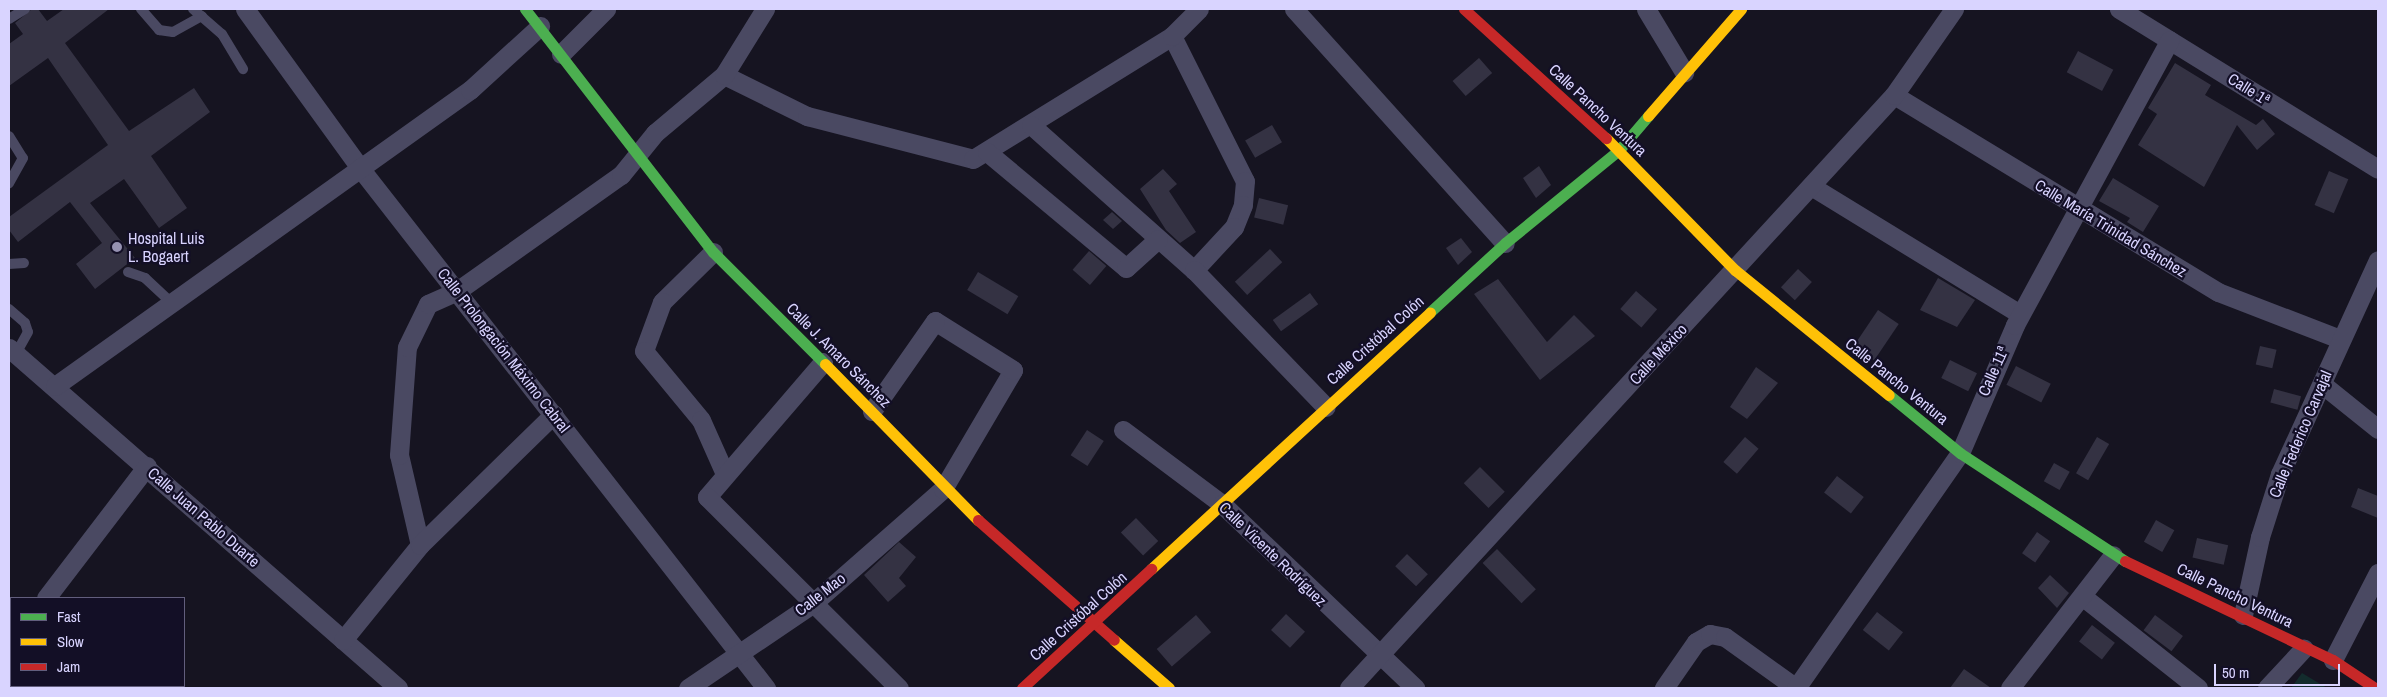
<!DOCTYPE html>
<meta charset="utf-8">
<style>
body{margin:0}
#map{position:relative;width:2387px;height:697px;overflow:hidden;background:#161421;font-family:"Archivo Narrow",sans-serif}
div>[style]{position:absolute}
.green>*{inset:0;background:#132c2d}
.building>*{inset:0;background:#343243;transform-origin:0 0}
.lane>*{height:10px;margin:-5px;padding:0 5px;transform-origin:5px;border-radius:5px;background:#4a4962}
.street>*{height:19px;margin:-9.5px;padding:0 9.5px;transform-origin:9.5px;border-radius:9.5px;background:#4a4962}
.fast>*{height:11px;margin:-5.5px;padding:0 5.5px;transform-origin:5.5px;border-radius:5.5px;background:#4caf50}
.slow>*{height:11px;margin:-5.5px;padding:0 5.5px;transform-origin:5.5px;border-radius:5.5px;background:#ffc107}
.jam>*{height:11px;margin:-5.5px;padding:0 5.5px;transform-origin:5.5px;border-radius:5.5px;background:#c62828}
.dots>*{width:14px;height:14px;translate:-50% -50%;box-sizing:border-box;border:2px solid #130f26;border-radius:50%}
span{translate:-50% -50%;white-space:nowrap;text-align:center;line-height:1.15;-webkit-text-stroke:4.5px #130f26;paint-order:stroke}
.street-label{font-size:16px;color:#d9d4ff}
.poi-label{font-size:16px;color:#d9d4ff}
.left{translate:0 -50%;text-align:left}
.frame{position:absolute;inset:0;border:10px solid #d9d4ff;pointer-events:none}
.legend{position:absolute;left:10px;top:597px;width:175px;height:90px;box-sizing:border-box;background:#130f26;border:1px solid #625e7d;margin:0;padding:6px 9px;list-style:none;font-size:15px;color:#d9d4ff}
.legend li{display:flex;align-items:center;gap:10px;height:25px}
.legend b{width:25px;border:1px solid #625e7d}
.scale{position:absolute;left:2214px;top:664px;width:126px;height:22px;box-sizing:border-box;border:2px solid #d9d4ff;border-top:0;padding-left:6px;font-size:15px;line-height:18px;white-space:nowrap;color:#d9d4ff;-webkit-text-stroke:4px #130f26;paint-order:stroke}
</style>
<div id="map">
<div class="green">
<i style="clip-path:polygon(2302px 673px,2327px 688px,2291px 688px)"></i>
</div>
<div class="building">
<i style="clip-path:polygon(32px 9px,38px 9px,47px 21px,64px 9px,109px 9px,65px 43px,129px 131px,194px 88px,210px 112px,151px 156px,187px 208px,159px 228px,124px 179px,90px 203px,135px 258px,95px 289px,76px 264px,102px 243px,70px 202px,18px 242px,9px 230px,9px 217px,108px 145px,48px 58px,9px 86px,9px 44px,23px 34px,15px 23px)"></i>
<i style="left:2078px;top:51px;width:40px;height:24px;rotate:28deg"></i>
<i style="left:1479px;top:58px;width:20px;height:35px;rotate:49deg"></i>
<i style="clip-path:polygon(2175px 63px,2211px 85px,2205px 95px,2256px 125px,2263px 119px,2275px 134px,2257px 150px,2237px 125px,2204px 187px,2138px 145px,2157px 114px,2148px 108px)"></i>
<i style="left:1272px;top:125px;width:20px;height:31px;rotate:60deg"></i>
<i style="clip-path:polygon(1539px 166px,1551px 185px,1536px 198px,1523px 178px)"></i>
<i style="clip-path:polygon(1163px 169px,1177px 184px,1169px 191px,1196px 232px,1180px 243px,1166px 230px,1140px 189px)"></i>
<i style="left:2329px;top:171px;width:21px;height:37px;rotate:23deg"></i>
<i style="clip-path:polygon(2113px 178px,2159px 206px,2143px 232px,2127px 222px,2130px 218px,2099px 201px)"></i>
<i style="left:1259px;top:198px;width:30px;height:20px;rotate:14deg"></i>
<i style="clip-path:polygon(1112px 212px,1122px 221px,1113px 229px,1103px 220px)"></i>
<i style="clip-path:polygon(1461px 238px,1472px 252px,1458px 265px,1446px 248px)"></i>
<i style="left:1270px;top:249px;width:18px;height:48px;rotate:47deg"></i>
<i style="left:1089px;top:251px;width:23px;height:25px;rotate:41deg"></i>
<i style="left:1798px;top:269px;width:19px;height:25px;rotate:43deg"></i>
<i style="left:978px;top:272px;width:47px;height:21px;rotate:31deg"></i>
<i style="clip-path:polygon(1938px 278px,1975px 300px,1957px 327px,1920px 310px)"></i>
<i style="clip-path:polygon(1498px 279px,1547px 342px,1574px 315px,1595px 336px,1540px 380px,1474px 294px)"></i>
<i style="left:1636px;top:291px;width:28px;height:24px;rotate:41deg"></i>
<i style="left:1310px;top:293px;width:14px;height:46px;rotate:54deg"></i>
<i style="left:1878px;top:310px;width:25px;height:44px;rotate:34deg"></i>
<i style="left:2260px;top:346px;width:17px;height:19px;rotate:13deg"></i>
<i style="left:1950px;top:360px;width:30px;height:20px;rotate:26deg"></i>
<i style="left:2016px;top:366px;width:39px;height:21px;rotate:27deg"></i>
<i style="clip-path:polygon(1756px 367px,1778px 383px,1747px 419px,1730px 407px)"></i>
<i style="left:2274px;top:389px;width:28px;height:14px;rotate:15deg"></i>
<i style="left:1087px;top:430px;width:20px;height:30px;rotate:33deg"></i>
<i style="left:1745px;top:437px;width:18px;height:33px;rotate:41deg"></i>
<i style="left:2097px;top:437px;width:14px;height:42px;rotate:30deg"></i>
<i style="left:2054px;top:463px;width:18px;height:21px;rotate:29deg"></i>
<i style="left:1480px;top:467px;width:35px;height:23px;rotate:45deg"></i>
<i style="left:1837px;top:476px;width:34px;height:21px;rotate:38deg"></i>
<i style="clip-path:polygon(2358px 488px,2378px 496px,2378px 518px,2351px 507px)"></i>
<i style="left:1136px;top:518px;width:32px;height:21px;rotate:46deg"></i>
<i style="left:2156px;top:520px;width:21px;height:25px;rotate:29deg"></i>
<i style="left:2037px;top:532px;width:16px;height:26px;rotate:35deg"></i>
<i style="left:2197px;top:538px;width:32px;height:20px;rotate:13deg"></i>
<i style="clip-path:polygon(899px 542px,916px 557px,899px 578px,906px 586px,888px 602px,864px 575px)"></i>
<i style="left:1497px;top:549px;width:56px;height:20px;rotate:46deg"></i>
<i style="left:1407px;top:554px;width:29px;height:17px;rotate:44deg"></i>
<i style="clip-path:polygon(2050px 575px,2069px 593px,2057px 608px,2038px 588px)"></i>
<i style="left:1877px;top:612px;width:33px;height:23px;rotate:38deg"></i>
<i style="left:1286px;top:614px;width:26px;height:22px;rotate:43deg"></i>
<i style="left:1196px;top:615px;width:23px;height:52px;rotate:49deg"></i>
<i style="left:2155px;top:615px;width:35px;height:19px;rotate:37deg"></i>
<i style="left:2092px;top:625px;width:29px;height:21px;rotate:38deg"></i>
<i style="clip-path:polygon(1964px 669px,1991px 688px,1950px 688px)"></i>
</div>
<div class="lane">
<i style="left:141px;top:9px;width:28px;rotate:49deg"></i>
<i style="left:159px;top:30px;width:14px;rotate:8deg"></i>
<i style="left:173px;top:32px;width:33px;rotate:-29deg"></i>
<i style="left:193px;top:9px;width:38px;rotate:41deg"></i>
<i style="left:222px;top:34px;width:41px;rotate:59deg"></i>
<i style="left:9px;top:19px;width:19px;rotate:-32deg"></i>
<i style="left:9px;top:136px;width:26px;rotate:58deg"></i>
<i style="left:23px;top:158px;width:29px;rotate:119deg"></i>
<i style="left:9px;top:264px;width:15px;rotate:-4deg"></i>
<i style="left:128px;top:272px;width:18px;rotate:19deg"></i>
<i style="left:145px;top:278px;width:35px;rotate:43deg"></i>
<i style="left:9px;top:309px;width:21px;rotate:41deg"></i>
<i style="left:25px;top:323px;width:9px;rotate:72deg"></i>
<i style="left:28px;top:332px;width:25px;rotate:119deg"></i>
</div>
<div class="street">
<i style="left:245px;top:9px;width:196px;rotate:54.1deg"></i>
<i style="left:360px;top:168px;width:660px;rotate:52.02deg"></i>
<i style="left:1294px;top:9px;width:315px;rotate:48deg"></i>
<i style="left:1646px;top:9px;width:74px;rotate:58.9deg"></i>
<i style="left:2119px;top:9px;width:304px;rotate:31.7deg"></i>
<i style="left:1172px;top:36px;width:162px;rotate:63.3deg"></i>
<i style="left:1245px;top:181px;width:24px;rotate:95deg"></i>
<i style="left:1243px;top:205px;width:24px;rotate:112deg"></i>
<i style="left:1234px;top:227px;width:59px;rotate:132.9deg"></i>
<i style="left:561px;top:54px;width:64px;rotate:-45deg"></i>
<i style="left:724px;top:75px;width:93px;rotate:26.3deg"></i>
<i style="left:807px;top:116px;width:171px;rotate:14.5deg"></i>
<i style="left:973px;top:159px;width:234px;rotate:-31.7deg"></i>
<i style="left:1172px;top:36px;width:38px;rotate:-45deg"></i>
<i style="left:1894px;top:95px;width:379px;rotate:31.3deg"></i>
<i style="left:2218px;top:292px;width:131px;rotate:21.1deg"></i>
<i style="left:1031px;top:125px;width:218px;rotate:41.7deg"></i>
<i style="left:1194px;top:270px;width:190px;rotate:46.1deg"></i>
<i style="left:987px;top:152px;width:181px;rotate:39.8deg"></i>
<i style="left:1126px;top:268px;width:43px;rotate:-42.2deg"></i>
<i style="left:1811px;top:186px;width:245px;rotate:31.5deg"></i>
<i style="left:713px;top:252px;width:71px;rotate:135.6deg"></i>
<i style="left:662px;top:302px;width:52px;rotate:110.2deg"></i>
<i style="left:644px;top:351px;width:89px;rotate:50.4deg"></i>
<i style="left:701px;top:420px;width:59px;rotate:66deg"></i>
<i style="left:9px;top:348px;width:517px;rotate:41.15deg"></i>
<i style="left:823px;top:362px;width:178px;rotate:130.7deg"></i>
<i style="left:707px;top:497px;width:271px;rotate:44.9deg"></i>
<i style="left:2322px;top:384px;width:72px;rotate:38.8deg"></i>
<i style="left:55px;top:386px;width:510px;rotate:-35.5deg"></i>
<i style="left:470px;top:90px;width:95px;rotate:-42.4deg"></i>
<i style="left:1123px;top:430px;width:124px;rotate:36.8deg"></i>
<i style="left:1222px;top:504px;width:267px;rotate:43.6deg"></i>
<i style="left:420px;top:545px;width:92px;rotate:-103.1deg"></i>
<i style="left:399px;top:455px;width:108px;rotate:-85.8deg"></i>
<i style="left:407px;top:347px;width:48px;rotate:-64deg"></i>
<i style="left:428px;top:304px;width:32px;rotate:-24deg"></i>
<i style="left:457px;top:291px;width:201px;rotate:-35.3deg"></i>
<i style="left:621px;top:175px;width:54px;rotate:-51deg"></i>
<i style="left:655px;top:133px;width:90px;rotate:-40deg"></i>
<i style="left:724px;top:75px;width:78px;rotate:-58.2deg"></i>
<i style="left:2082px;top:596px;width:148px;rotate:38.4deg"></i>
<i style="left:46px;top:598px;width:166px;rotate:-52.6deg"></i>
<i style="left:2243px;top:615px;width:80px;rotate:-77.7deg"></i>
<i style="left:2260px;top:537px;width:66px;rotate:-72.4deg"></i>
<i style="left:2280px;top:474px;width:235px;rotate:-65.4deg"></i>
<i style="left:343px;top:640px;width:122px;rotate:-51deg"></i>
<i style="left:420px;top:545px;width:187px;rotate:-44.4deg"></i>
<i style="left:9px;top:646px;width:4px;rotate:-56deg"></i>
<i style="left:2333px;top:660px;width:98px;rotate:-62.7deg"></i>
<i style="left:688px;top:688px;width:150px;rotate:-34.1deg"></i>
<i style="left:812px;top:604px;width:174px;rotate:-41.3deg"></i>
<i style="left:943px;top:489px;width:138px;rotate:-59.5deg"></i>
<i style="left:1013px;top:370px;width:92px;rotate:-147.9deg"></i>
<i style="left:935px;top:321px;width:110px;rotate:125deg"></i>
<i style="left:1349px;top:688px;width:805px;rotate:-47.42deg"></i>
<i style="left:1894px;top:95px;width:105px;rotate:-55.1deg"></i>
<i style="left:1664px;top:688px;width:56px;rotate:-55.2deg"></i>
<i style="left:1696px;top:642px;width:16px;rotate:-30deg"></i>
<i style="left:1710px;top:634px;width:15px;rotate:11deg"></i>
<i style="left:1725px;top:637px;width:87px;rotate:35.7deg"></i>
<i style="left:1796px;top:688px;width:287px;rotate:-55.1deg"></i>
<i style="left:1960px;top:453px;width:139px;rotate:-66.7deg"></i>
<i style="left:2015px;top:325px;width:324px;rotate:-61.5deg"></i>
<i style="left:2010px;top:688px;width:168px;rotate:-52.2deg"></i>
<i style="left:2267px;top:688px;width:54px;rotate:-47.2deg"></i>
</div>
<div class="fast">
<i style="left:525px;top:9px;width:307px;rotate:52.3deg"></i>
<i style="left:713px;top:252px;width:158px;rotate:45deg"></i>
<i style="left:1430px;top:312px;width:102px;rotate:-42.6deg"></i>
<i style="left:1505px;top:243px;width:147px;rotate:-39.2deg"></i>
<i style="left:1619px;top:150px;width:45px;rotate:-49.5deg"></i>
<i style="left:1889px;top:395px;width:92px;rotate:39.2deg"></i>
<i style="left:1960px;top:453px;width:197px;rotate:33.2deg"></i>
</div>
<div class="slow">
<i style="left:1648px;top:116px;width:142px;rotate:-49deg"></i>
<i style="left:1606px;top:138px;width:185px;rotate:45.7deg"></i>
<i style="left:1735px;top:270px;width:198px;rotate:39.1deg"></i>
<i style="left:825px;top:364px;width:219px;rotate:45.6deg"></i>
<i style="left:1151px;top:569px;width:379px;rotate:-42.6deg"></i>
<i style="left:1114px;top:640px;width:73px;rotate:41.1deg"></i>
</div>
<div class="jam">
<i style="left:1464px;top:9px;width:192px;rotate:42.3deg"></i>
<i style="left:978px;top:520px;width:181px;rotate:41.4deg"></i>
<i style="left:2125px;top:561px;width:230px;rotate:25.5deg"></i>
<i style="left:2333px;top:660px;width:50px;rotate:33.7deg"></i>
<i style="left:1022px;top:688px;width:176px;rotate:-42.7deg"></i>
</div>
<div class="dots">
<i style="left:117px;top:247px;background:#9591b1"></i>
</div>
<div class="street-label">
<span style="left:2249px;top:89px;rotate:32deg">Calle 1ª</span>
<span style="left:1598px;top:110px;rotate:43deg">Calle Pancho Ventura</span>
<span style="left:2111px;top:228px;rotate:31deg">Calle María Trinidad Sánchez</span>
<span style="left:1375px;top:340px;rotate:-42deg">Calle Cristóbal Colón</span>
<span style="left:504px;top:350px;rotate:52deg">Calle Prolongación Máximo Cabral</span>
<span style="left:1658px;top:354px;rotate:-47deg">Calle México</span>
<span style="left:839px;top:355px;rotate:45deg">Calle J. Amaro Sánchez</span>
<span style="left:1993px;top:371px;rotate:-66deg">Calle 11ª</span>
<span style="left:1897px;top:381px;rotate:39deg">Calle Pancho Ventura</span>
<span style="left:2300px;top:434px;rotate:-67deg">Calle Federico Carvajal</span>
<span style="left:204px;top:517px;rotate:41deg">Calle Juan Pablo Duarte</span>
<span style="left:1273px;top:554px;rotate:44deg">Calle Vicente Rodríguez</span>
<span style="left:820px;top:594px;rotate:-38deg">Calle Mao</span>
<span style="left:2235px;top:595px;rotate:26deg">Calle Pancho Ventura</span>
<span style="left:1078px;top:616px;rotate:-42deg">Calle Cristóbal Colón</span>
</div>
<div class="poi-label">
<span class="left" style="left:128px;top:247px">Hospital Luis<br>L. Bogaert</span>
</div>
<div class="frame"></div>
<ul class="legend">
<li><b style="height:6px;background:#4caf50"></b>Fast</li>
<li><b style="height:6px;background:#ffc107"></b>Slow</li>
<li><b style="height:6px;background:#c62828"></b>Jam</li>
</ul>
<div class="scale">50 m</div>
</div>
